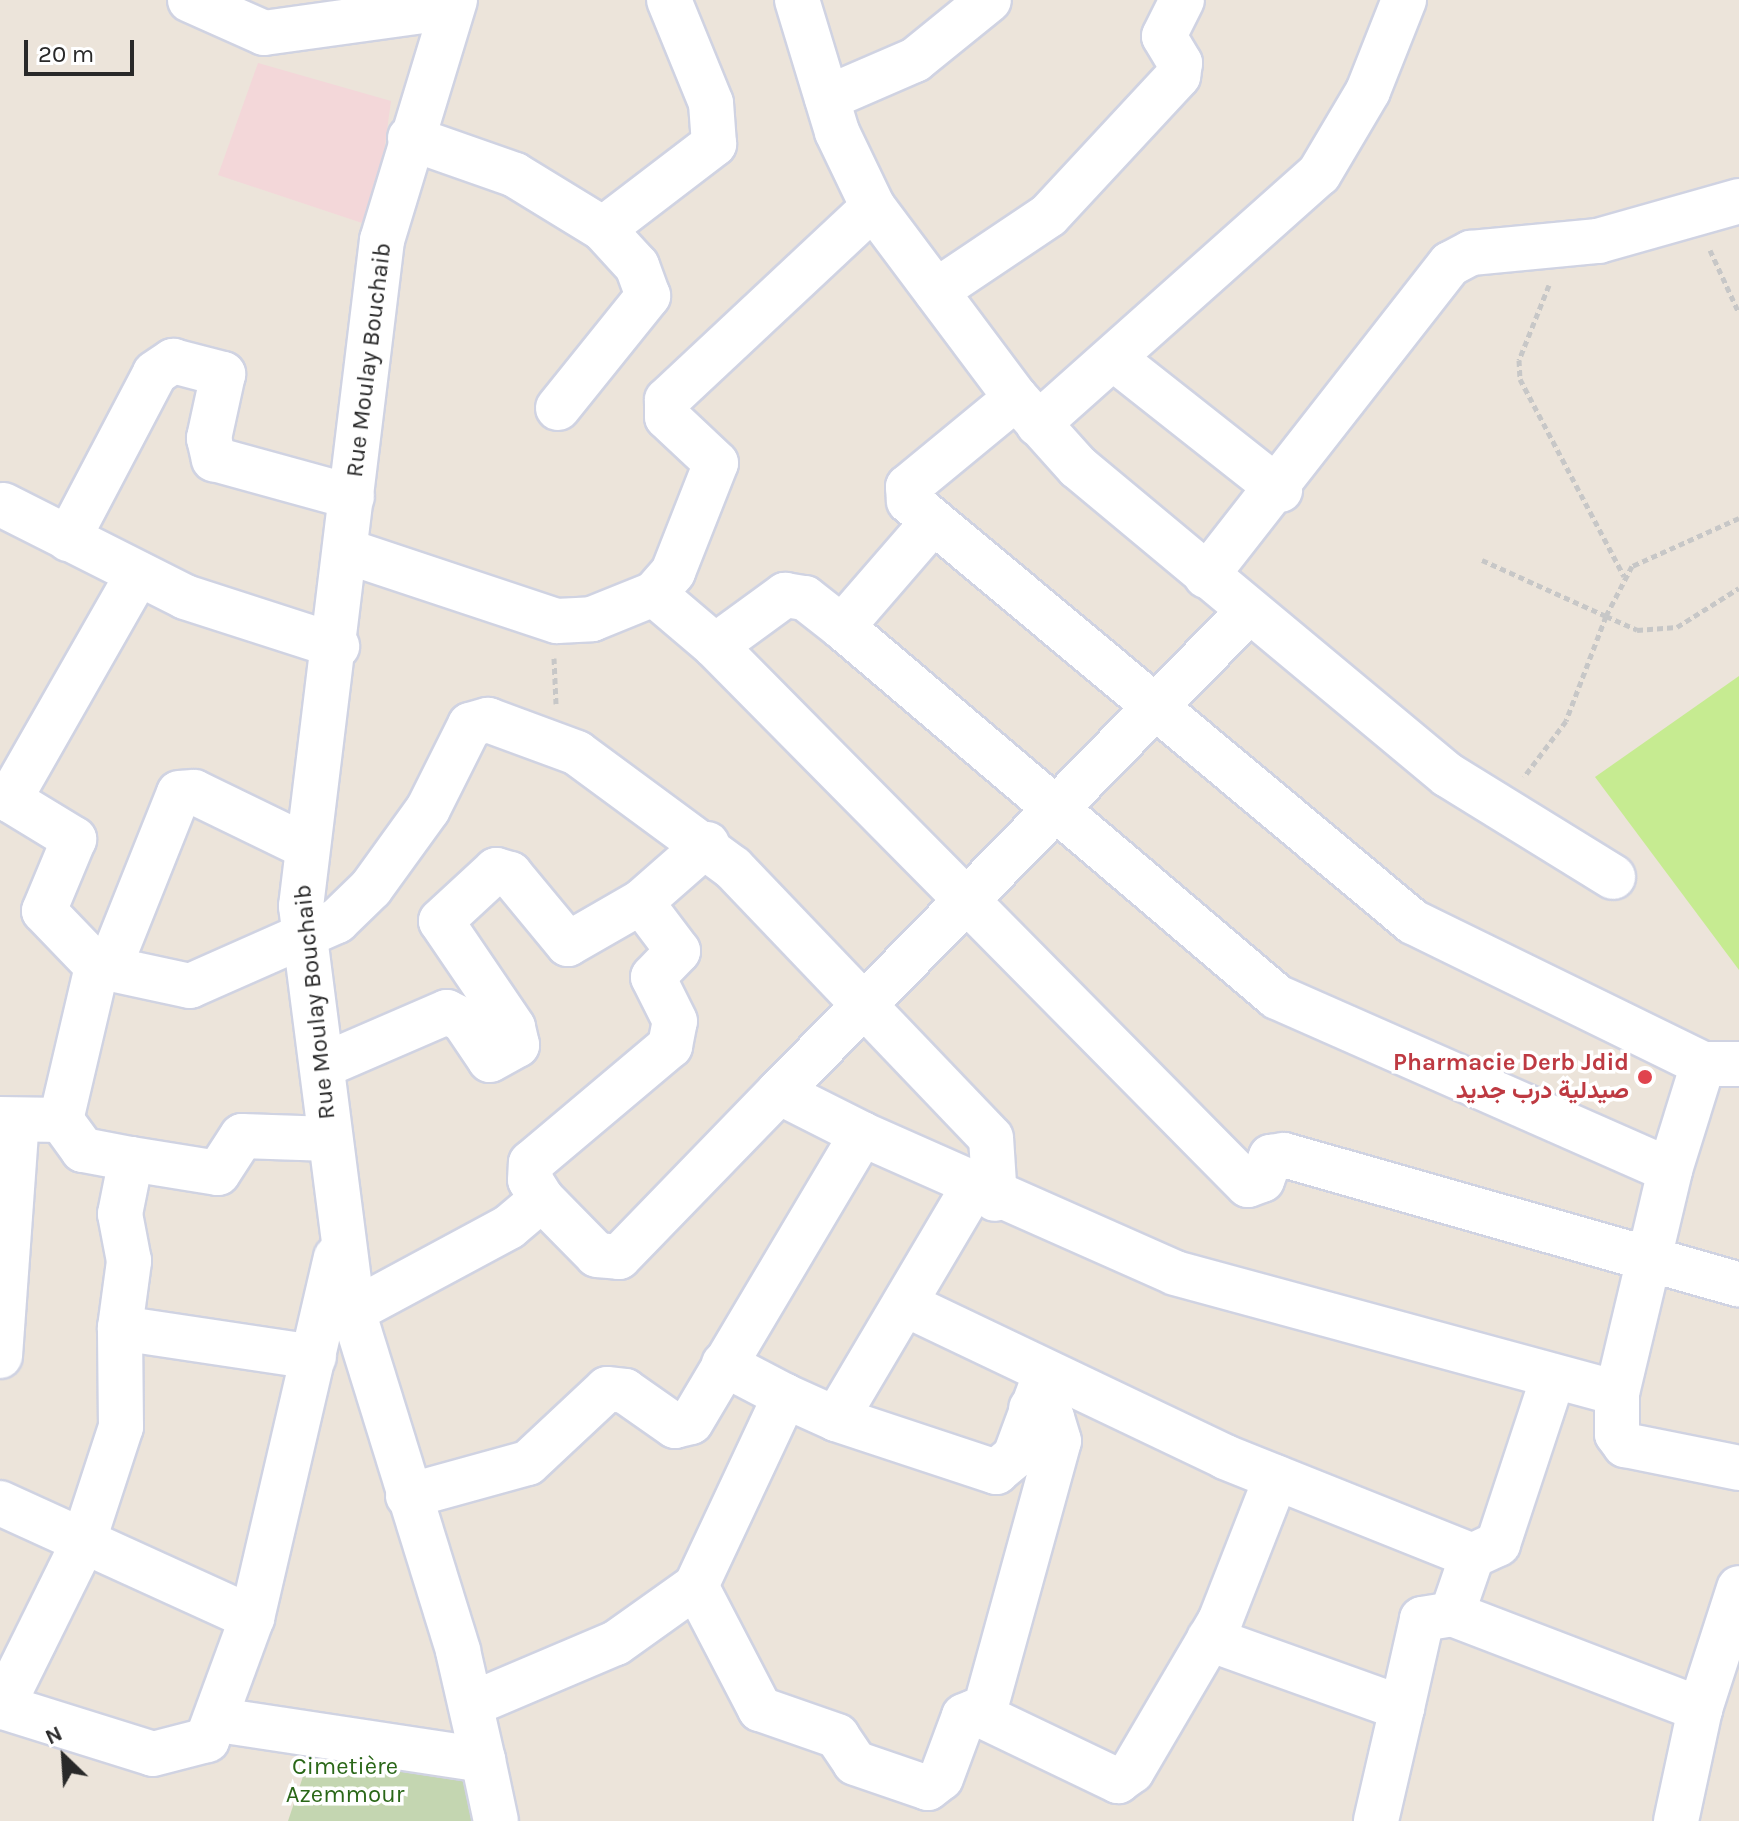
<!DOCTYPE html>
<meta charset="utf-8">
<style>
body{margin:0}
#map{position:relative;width:1739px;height:1821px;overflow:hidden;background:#ece4da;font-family:Karla,Vazirmatn,sans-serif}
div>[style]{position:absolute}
.medical>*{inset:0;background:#f3d7d9}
.cemetery>*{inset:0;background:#c4d6b1}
.pitch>*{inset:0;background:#c6eb91}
.path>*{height:5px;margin-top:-2.5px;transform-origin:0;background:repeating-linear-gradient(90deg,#c7c7c7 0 6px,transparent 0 10px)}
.roads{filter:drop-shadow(2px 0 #d0d3e2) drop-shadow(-2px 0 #d0d3e2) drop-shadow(0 2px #d0d3e2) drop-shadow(0 -2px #d0d3e2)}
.minor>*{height:44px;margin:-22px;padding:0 22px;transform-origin:22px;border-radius:22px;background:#fff}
.dots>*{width:22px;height:22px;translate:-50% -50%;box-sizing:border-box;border:4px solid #fff;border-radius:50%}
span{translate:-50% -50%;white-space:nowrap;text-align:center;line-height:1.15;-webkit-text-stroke:7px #fff;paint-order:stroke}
.street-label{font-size:24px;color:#292929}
.health-label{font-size:24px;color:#be3a42;font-weight:700}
.right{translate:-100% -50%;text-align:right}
.park-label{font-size:24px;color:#2a6718}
.north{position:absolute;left:24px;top:1717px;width:80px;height:80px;-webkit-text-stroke:6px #fff;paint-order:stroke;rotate:335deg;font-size:22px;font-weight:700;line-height:32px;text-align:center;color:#292929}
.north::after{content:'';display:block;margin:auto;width:28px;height:36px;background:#292929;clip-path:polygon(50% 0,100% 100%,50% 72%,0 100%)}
.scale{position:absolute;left:24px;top:40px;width:110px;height:36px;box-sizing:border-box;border:4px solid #292929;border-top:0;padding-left:10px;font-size:24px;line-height:28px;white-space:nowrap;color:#292929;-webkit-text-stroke:6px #fff;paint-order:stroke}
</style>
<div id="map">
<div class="medical">
<i style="clip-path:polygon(258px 63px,391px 101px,374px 227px,218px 175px)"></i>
</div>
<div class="cemetery">
<i style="clip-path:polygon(318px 1732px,473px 1777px,484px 1821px,288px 1821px)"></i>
</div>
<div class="pitch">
<i style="clip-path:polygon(1739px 676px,1739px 970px,1595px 777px)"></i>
</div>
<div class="path">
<i style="left:1710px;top:250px;width:69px;rotate:65.3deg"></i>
<i style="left:1549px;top:285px;width:81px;rotate:111.8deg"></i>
<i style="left:1519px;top:360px;width:19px;rotate:87deg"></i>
<i style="left:1520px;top:379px;width:223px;rotate:62.2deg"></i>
<i style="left:1739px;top:518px;width:117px;rotate:155.8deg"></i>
<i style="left:1632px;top:566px;width:56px;rotate:117.5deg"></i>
<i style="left:1606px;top:616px;width:34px;rotate:24deg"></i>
<i style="left:1637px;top:630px;width:40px;rotate:-4.3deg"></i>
<i style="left:1677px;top:627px;width:73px;rotate:-32.2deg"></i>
<i style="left:1482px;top:560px;width:136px;rotate:24.3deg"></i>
<i style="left:1606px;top:616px;width:112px;rotate:110.9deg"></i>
<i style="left:1566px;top:721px;width:70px;rotate:126.9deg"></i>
<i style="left:554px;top:658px;width:46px;rotate:87.5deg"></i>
</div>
<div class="roads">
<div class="minor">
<i style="left:190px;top:0;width:81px;rotate:24deg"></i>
<i style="left:264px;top:33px;width:190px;rotate:-7.9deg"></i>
<i style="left:455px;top:0;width:251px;rotate:106.9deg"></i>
<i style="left:382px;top:240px;width:671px;rotate:96.93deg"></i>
<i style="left:301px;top:906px;width:408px;rotate:82.7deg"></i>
<i style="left:353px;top:1311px;width:356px;rotate:72.8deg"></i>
<i style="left:458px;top:1651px;width:112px;rotate:77.1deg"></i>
<i style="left:797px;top:0;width:138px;rotate:73.1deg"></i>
<i style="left:837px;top:132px;width:83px;rotate:64.4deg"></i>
<i style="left:873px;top:207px;width:239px;rotate:53.2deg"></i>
<i style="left:1016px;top:398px;width:93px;rotate:48.1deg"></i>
<i style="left:1078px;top:467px;width:481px;rotate:39.8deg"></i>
<i style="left:1448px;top:775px;width:194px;rotate:31.7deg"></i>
<i style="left:827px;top:98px;width:96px;rotate:-23.4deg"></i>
<i style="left:915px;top:60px;width:95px;rotate:-39deg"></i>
<i style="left:410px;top:138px;width:111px;rotate:19.4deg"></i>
<i style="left:515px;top:175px;width:103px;rotate:31.5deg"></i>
<i style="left:603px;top:229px;width:140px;rotate:-37.4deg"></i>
<i style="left:714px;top:144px;width:41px;rotate:-94.2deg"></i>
<i style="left:711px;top:103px;width:111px;rotate:-112.2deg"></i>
<i style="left:936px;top:291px;width:136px;rotate:-33.9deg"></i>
<i style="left:1049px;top:215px;width:190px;rotate:-47.1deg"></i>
<i style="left:1178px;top:76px;width:13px;rotate:-81deg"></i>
<i style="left:1180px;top:63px;width:31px;rotate:-121deg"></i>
<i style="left:1164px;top:36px;width:40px;rotate:-63.4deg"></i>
<i style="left:1113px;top:358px;width:213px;rotate:38.3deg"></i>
<i style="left:1016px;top:398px;width:140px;rotate:140.5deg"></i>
<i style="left:908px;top:487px;width:14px;rotate:86deg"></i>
<i style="left:909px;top:501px;width:657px;rotate:39.87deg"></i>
<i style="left:1413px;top:922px;width:323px;rotate:26.1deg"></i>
<i style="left:1703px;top:1064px;width:36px"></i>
<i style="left:558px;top:408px;width:144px;rotate:-51.2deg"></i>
<i style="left:648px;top:296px;width:32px;rotate:-110deg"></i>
<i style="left:637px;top:266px;width:50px;rotate:-132.6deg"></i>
<i style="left:1038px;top:424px;width:376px;rotate:-41.7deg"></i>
<i style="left:1319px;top:174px;width:96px;rotate:-59.4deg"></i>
<i style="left:1368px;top:91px;width:98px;rotate:-68.4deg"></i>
<i style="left:3px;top:505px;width:204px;rotate:26.8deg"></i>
<i style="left:185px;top:597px;width:160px;rotate:17.9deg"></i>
<i style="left:68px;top:539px;width:187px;rotate:-62.3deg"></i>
<i style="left:155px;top:373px;width:22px;rotate:-34deg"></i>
<i style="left:173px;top:361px;width:52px;rotate:14.6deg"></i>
<i style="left:223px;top:374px;width:66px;rotate:102.3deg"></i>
<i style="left:209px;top:438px;width:22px;rotate:77deg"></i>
<i style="left:214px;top:459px;width:143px;rotate:15.4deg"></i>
<i style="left:349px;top:552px;width:219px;rotate:18.4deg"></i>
<i style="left:557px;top:621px;width:35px;rotate:-3deg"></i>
<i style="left:592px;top:619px;width:67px;rotate:-22deg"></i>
<i style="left:654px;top:594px;width:29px;rotate:-49deg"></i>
<i style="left:673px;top:572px;width:117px;rotate:-68.5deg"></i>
<i style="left:716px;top:463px;width:67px;rotate:-136.8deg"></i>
<i style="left:667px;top:417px;width:17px;rotate:-90deg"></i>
<i style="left:667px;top:400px;width:282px;rotate:-43.1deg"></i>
<i style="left:1206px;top:576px;width:396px;rotate:-52deg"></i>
<i style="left:1450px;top:264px;width:24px;rotate:-28deg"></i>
<i style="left:1471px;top:253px;width:128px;rotate:-5.4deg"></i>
<i style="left:1598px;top:241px;width:147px;rotate:-15.8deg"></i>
<i style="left:654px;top:594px;width:80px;rotate:40.4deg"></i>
<i style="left:715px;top:646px;width:87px;rotate:-36.1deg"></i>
<i style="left:785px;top:595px;width:20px;rotate:9deg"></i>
<i style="left:805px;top:598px;width:47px;rotate:38.1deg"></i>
<i style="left:842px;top:627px;width:139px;rotate:-49.1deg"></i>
<i style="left:842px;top:627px;width:571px;rotate:40.38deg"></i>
<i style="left:1277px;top:997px;width:429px;rotate:23.8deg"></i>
<i style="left:715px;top:646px;width:758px;rotate:45.32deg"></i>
<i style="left:1248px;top:1185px;width:15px;rotate:-20deg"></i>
<i style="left:1262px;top:1180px;width:25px;rotate:-69deg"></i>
<i style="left:1271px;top:1157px;width:13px;rotate:-9deg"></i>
<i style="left:1284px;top:1155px;width:473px;rotate:15.9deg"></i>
<i style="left:0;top:794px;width:87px;rotate:31.3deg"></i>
<i style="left:74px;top:839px;width:78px;rotate:112.6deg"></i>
<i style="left:44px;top:911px;width:76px;rotate:46.1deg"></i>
<i style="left:9px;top:800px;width:258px;rotate:-60.3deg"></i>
<i style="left:109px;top:968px;width:188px;rotate:-68.2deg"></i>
<i style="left:179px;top:793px;width:15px;rotate:-4deg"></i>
<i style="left:194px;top:792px;width:123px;rotate:25.9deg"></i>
<i style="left:322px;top:1066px;width:136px;rotate:-23.4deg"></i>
<i style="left:447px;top:1012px;width:18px;rotate:27deg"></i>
<i style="left:463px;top:1020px;width:48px;rotate:56deg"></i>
<i style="left:490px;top:1060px;width:31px;rotate:-29deg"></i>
<i style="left:517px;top:1045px;width:18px;rotate:-103deg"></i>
<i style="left:513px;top:1027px;width:128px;rotate:-124.2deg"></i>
<i style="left:441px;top:921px;width:75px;rotate:-42.8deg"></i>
<i style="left:496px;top:870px;width:15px;rotate:16deg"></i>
<i style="left:510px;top:874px;width:91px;rotate:50.4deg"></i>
<i style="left:568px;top:944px;width:84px;rotate:-29.9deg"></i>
<i style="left:0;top:1119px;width:61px;rotate:0.9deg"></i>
<i style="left:61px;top:1120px;width:158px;rotate:-76.8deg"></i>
<i style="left:97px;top:966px;width:95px;rotate:12.1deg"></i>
<i style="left:190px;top:986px;width:161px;rotate:-23.9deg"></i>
<i style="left:337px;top:921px;width:47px;rotate:-44.1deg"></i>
<i style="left:371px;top:888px;width:97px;rotate:-54.2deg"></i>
<i style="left:428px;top:809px;width:94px;rotate:-63.4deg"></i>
<i style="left:470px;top:725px;width:19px;rotate:-16deg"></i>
<i style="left:488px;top:720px;width:95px;rotate:20.3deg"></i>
<i style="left:577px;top:753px;width:194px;rotate:36.4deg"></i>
<i style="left:733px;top:868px;width:373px;rotate:46.3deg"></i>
<i style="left:991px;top:1138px;width:61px;rotate:86.2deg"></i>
<i style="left:862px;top:1134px;width:342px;rotate:23.9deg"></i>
<i style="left:1175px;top:1273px;width:458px;rotate:15.2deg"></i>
<i style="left:1617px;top:1393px;width:41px;rotate:90deg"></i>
<i style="left:1617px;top:1434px;width:14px;rotate:54deg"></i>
<i style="left:1625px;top:1445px;width:116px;rotate:11.4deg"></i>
<i style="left:131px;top:1159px;width:88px;rotate:9.1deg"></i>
<i style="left:218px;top:1173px;width:44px;rotate:-57deg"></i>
<i style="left:242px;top:1136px;width:88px;rotate:2deg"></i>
<i style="left:542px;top:1199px;width:78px;rotate:45.5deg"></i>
<i style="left:597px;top:1255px;width:22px;rotate:5deg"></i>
<i style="left:619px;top:1257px;width:230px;rotate:-45.9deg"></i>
<i style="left:907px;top:1305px;width:352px;rotate:25.5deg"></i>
<i style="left:1225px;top:1457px;width:266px;rotate:21.8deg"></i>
<i style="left:1472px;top:1556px;width:29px;rotate:-25deg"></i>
<i style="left:1498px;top:1544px;width:175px;rotate:-71.7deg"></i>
<i style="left:353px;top:1311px;width:177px;rotate:-28.3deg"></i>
<i style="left:509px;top:1227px;width:43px;rotate:-40.3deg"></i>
<i style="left:542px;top:1199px;width:22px;rotate:-122deg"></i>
<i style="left:530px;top:1180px;width:17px;rotate:-87deg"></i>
<i style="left:531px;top:1163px;width:182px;rotate:-40.1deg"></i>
<i style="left:670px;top:1046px;width:25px;rotate:-79deg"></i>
<i style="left:675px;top:1021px;width:49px;rotate:-116.6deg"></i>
<i style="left:653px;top:977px;width:36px;rotate:-46deg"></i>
<i style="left:678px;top:951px;width:61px;rotate:-127.1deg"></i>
<i style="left:641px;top:902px;width:88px;rotate:-41.3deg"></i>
<i style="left:120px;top:1328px;width:196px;rotate:8.5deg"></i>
<i style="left:0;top:1356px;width:236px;rotate:-85.9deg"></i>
<i style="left:1617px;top:1393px;width:229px;rotate:-76.6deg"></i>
<i style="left:1670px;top:1170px;width:111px;rotate:-72.7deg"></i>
<i style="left:785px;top:1396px;width:56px;rotate:24.3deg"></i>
<i style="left:836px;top:1419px;width:269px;rotate:-59.4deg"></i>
<i style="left:836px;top:1419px;width:169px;rotate:18.3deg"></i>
<i style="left:996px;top:1472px;width:25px;rotate:-40deg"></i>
<i style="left:1015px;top:1456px;width:78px;rotate:-69.7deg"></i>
<i style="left:408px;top:1496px;width:124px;rotate:-15.4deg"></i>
<i style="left:528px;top:1463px;width:108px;rotate:-43.1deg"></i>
<i style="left:607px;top:1389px;width:18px;rotate:6deg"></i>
<i style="left:625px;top:1391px;width:61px;rotate:35deg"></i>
<i style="left:675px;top:1426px;width:16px;rotate:-14deg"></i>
<i style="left:691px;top:1422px;width:335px;rotate:-59.3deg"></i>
<i style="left:862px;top:1134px;width:93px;rotate:-153.2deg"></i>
<i style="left:779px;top:1092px;width:673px;rotate:-45.66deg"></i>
<i style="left:0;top:1503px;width:277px;rotate:24.5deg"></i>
<i style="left:1472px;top:1556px;width:61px;rotate:109deg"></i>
<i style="left:1452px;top:1614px;width:266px;rotate:21deg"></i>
<i style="left:696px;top:1586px;width:139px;rotate:62.5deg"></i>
<i style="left:760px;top:1709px;width:82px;rotate:19.3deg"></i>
<i style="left:837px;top:1736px;width:32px;rotate:56deg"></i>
<i style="left:855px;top:1763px;width:77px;rotate:18.9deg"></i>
<i style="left:928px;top:1788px;width:16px;rotate:-38deg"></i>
<i style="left:941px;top:1778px;width:66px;rotate:-69.6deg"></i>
<i style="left:964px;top:1716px;width:11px;rotate:-22deg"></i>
<i style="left:974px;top:1712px;width:160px;rotate:25.6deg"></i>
<i style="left:1118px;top:1781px;width:17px;rotate:-36deg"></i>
<i style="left:1132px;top:1771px;width:174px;rotate:-59.6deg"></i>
<i style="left:1220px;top:1621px;width:154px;rotate:-68.6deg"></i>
<i style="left:1209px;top:1639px;width:205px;rotate:19.7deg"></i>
<i style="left:1402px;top:1708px;width:116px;rotate:103deg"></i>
<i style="left:472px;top:1704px;width:156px;rotate:-23deg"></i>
<i style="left:616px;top:1643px;width:98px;rotate:-35.5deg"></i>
<i style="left:696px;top:1586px;width:210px;rotate:-64.9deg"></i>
<i style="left:785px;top:1396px;width:69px;rotate:-152.3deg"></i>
<i style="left:0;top:1706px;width:160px;rotate:17.4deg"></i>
<i style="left:153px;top:1754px;width:56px;rotate:-14.5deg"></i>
<i style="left:207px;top:1740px;width:130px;rotate:-69.8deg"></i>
<i style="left:252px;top:1618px;width:370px;rotate:-76.9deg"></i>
<i style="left:2px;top:1707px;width:183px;rotate:-63.7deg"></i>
<i style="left:83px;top:1543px;width:122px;rotate:-71.9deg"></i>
<i style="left:121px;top:1427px;width:99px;rotate:-90.6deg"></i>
<i style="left:120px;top:1328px;width:68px;rotate:-82.3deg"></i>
<i style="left:129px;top:1261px;width:48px;rotate:-100.8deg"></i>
<i style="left:120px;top:1214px;width:56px;rotate:-78.7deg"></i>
<i style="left:131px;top:1159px;width:49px;rotate:-169.4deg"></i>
<i style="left:83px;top:1150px;width:37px;rotate:-126deg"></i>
<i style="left:1402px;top:1708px;width:91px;rotate:-77.3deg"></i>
<i style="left:1422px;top:1619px;width:30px;rotate:-9deg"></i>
<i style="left:984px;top:1713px;width:282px;rotate:-74.6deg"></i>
<i style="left:1059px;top:1441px;width:24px;rotate:-107deg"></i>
<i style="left:1052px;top:1418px;width:23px;rotate:-155deg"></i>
<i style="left:219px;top:1720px;width:267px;rotate:8.6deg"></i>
<i style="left:483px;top:1760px;width:62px;rotate:78deg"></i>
<i style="left:1676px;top:1821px;width:115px;rotate:-77.9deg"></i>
<i style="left:1700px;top:1709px;width:127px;rotate:-72.1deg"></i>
</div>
</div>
<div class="dots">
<i style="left:1645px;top:1077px;background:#e0444e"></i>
</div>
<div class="street-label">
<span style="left:369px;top:360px;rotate:-83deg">Rue Moulay Bouchaib</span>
<span style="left:315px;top:1002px;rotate:-96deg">Rue Moulay Bouchaib</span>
</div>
<div class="health-label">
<span class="right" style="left:1629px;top:1077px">Pharmacie Derb Jdid<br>صيدلية درب جديد</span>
</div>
<div class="park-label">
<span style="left:345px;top:1781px">Cimetière<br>Azemmour</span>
</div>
<div class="north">N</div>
<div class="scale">20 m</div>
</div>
